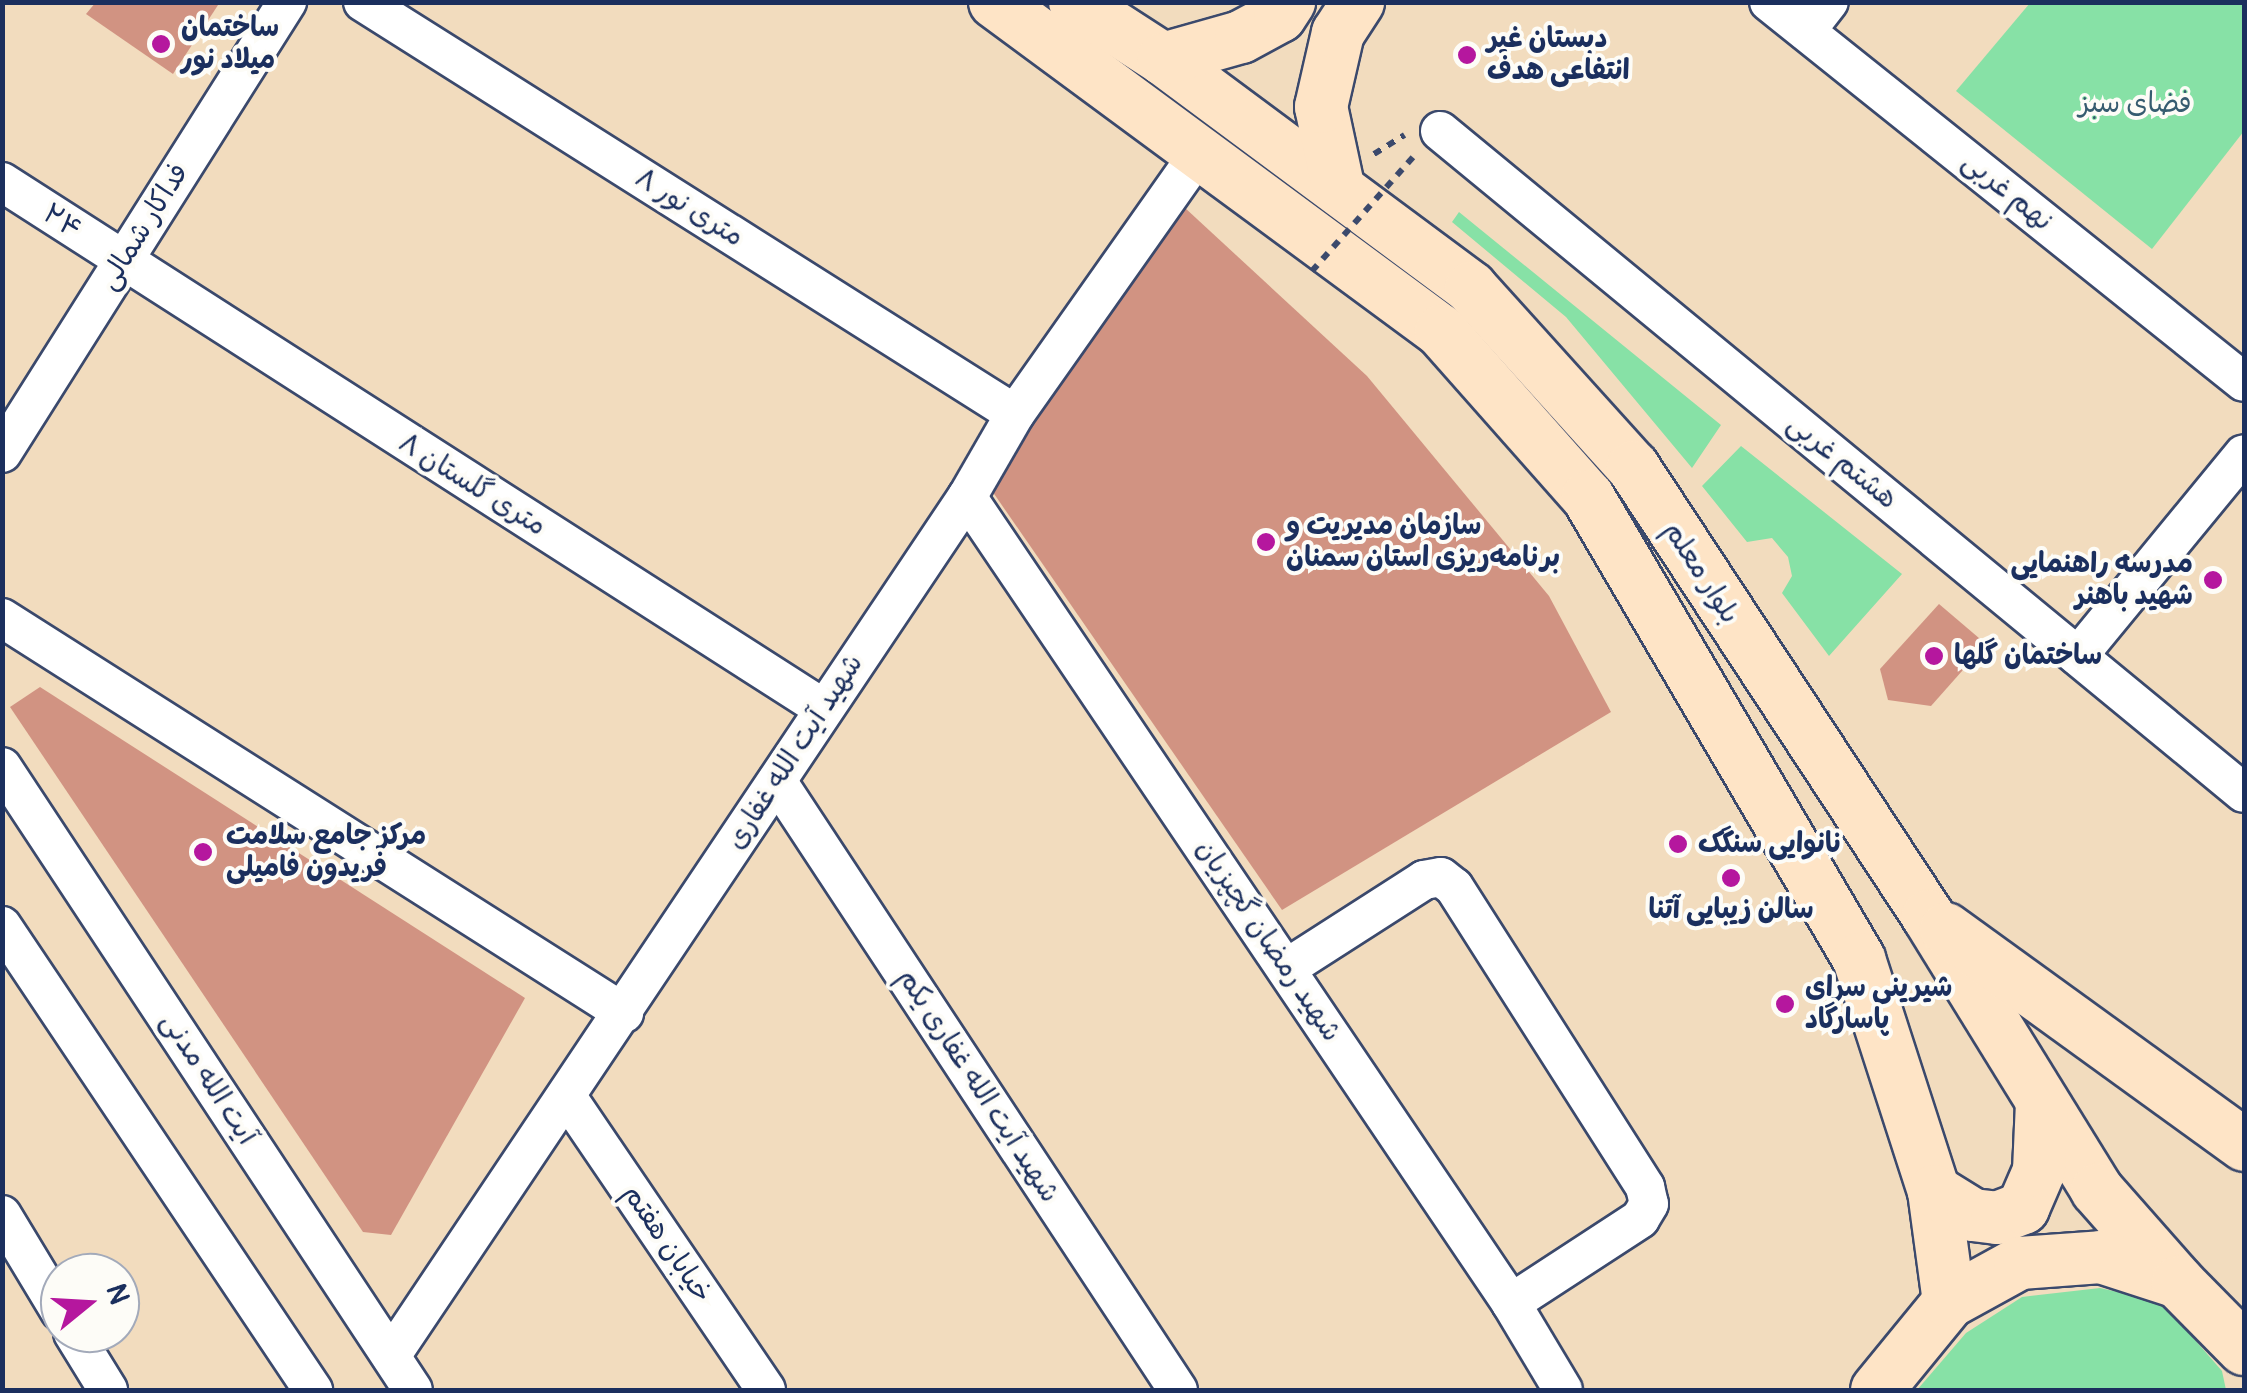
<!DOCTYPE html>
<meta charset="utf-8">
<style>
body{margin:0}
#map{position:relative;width:2247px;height:1393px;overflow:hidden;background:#f2dcbe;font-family:Pangolin,"Playpen Sans Arabic",sans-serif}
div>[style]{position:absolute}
.green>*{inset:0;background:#87e1a6}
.building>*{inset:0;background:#d19382}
.path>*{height:6px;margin-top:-3px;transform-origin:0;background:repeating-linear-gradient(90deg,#3b496c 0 8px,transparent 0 16px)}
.roads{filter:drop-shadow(2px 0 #3b496c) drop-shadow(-2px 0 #3b496c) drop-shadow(0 2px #3b496c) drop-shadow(0 -2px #3b496c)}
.street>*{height:38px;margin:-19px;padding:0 19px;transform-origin:19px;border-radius:19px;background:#fff}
.secondary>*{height:52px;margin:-26px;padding:0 26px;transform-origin:26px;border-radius:26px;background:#fee4c6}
.path-bridge>*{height:6px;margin-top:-3px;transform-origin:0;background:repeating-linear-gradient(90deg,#3b496c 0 8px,transparent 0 16px)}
.dots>*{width:28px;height:28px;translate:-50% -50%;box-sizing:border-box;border:5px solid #fdfcf7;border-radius:50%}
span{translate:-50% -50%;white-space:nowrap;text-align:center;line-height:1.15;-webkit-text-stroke:8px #fdfcf7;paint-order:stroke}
.poi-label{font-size:28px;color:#1b2f5e;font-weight:700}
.left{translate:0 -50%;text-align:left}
.right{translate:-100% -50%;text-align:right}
.park-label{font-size:28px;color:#365c70}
.street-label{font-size:28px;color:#1b2f5e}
.frame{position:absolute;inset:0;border:5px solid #1b2f5e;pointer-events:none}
.north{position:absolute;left:40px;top:1253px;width:100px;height:100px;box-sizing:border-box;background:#fdfcf7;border:2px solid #a3aaba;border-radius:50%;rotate:72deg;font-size:28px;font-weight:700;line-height:40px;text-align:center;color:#1b2f5e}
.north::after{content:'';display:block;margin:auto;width:35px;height:45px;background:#b5179e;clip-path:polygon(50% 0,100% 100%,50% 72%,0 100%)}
</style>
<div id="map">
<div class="green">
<i style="clip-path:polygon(2030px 3px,2244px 3px,2244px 131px,2152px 249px,1956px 91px)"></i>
<i style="clip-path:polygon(1459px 212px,1721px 425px,1692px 468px,1566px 317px,1452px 222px)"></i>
<i style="clip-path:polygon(1741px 446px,1902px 574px,1829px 656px,1782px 593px,1792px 576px,1788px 557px,1772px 538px,1747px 542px,1702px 486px)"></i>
<i style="clip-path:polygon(2100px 1288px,2162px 1302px,2222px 1371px,2226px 1390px,1917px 1390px,1966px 1333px,2022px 1297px)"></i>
</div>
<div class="building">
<i style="clip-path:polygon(96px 2px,220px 2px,173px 74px,86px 14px)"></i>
<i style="clip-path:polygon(1184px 207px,1367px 376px,1549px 596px,1611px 712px,1282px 910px,990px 488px)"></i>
<i style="clip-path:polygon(1939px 604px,1986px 644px,1931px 706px,1888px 700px,1880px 669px)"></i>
<i style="clip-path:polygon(40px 687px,525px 998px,391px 1235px,363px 1232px,10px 707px)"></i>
</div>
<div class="path">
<i style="left:1374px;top:154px;width:36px;rotate:-32deg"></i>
</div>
<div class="roads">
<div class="street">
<i style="left:363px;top:2px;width:771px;rotate:32.29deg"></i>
<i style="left:1769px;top:2px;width:608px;rotate:38.66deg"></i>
<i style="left:1806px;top:31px;width:37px;rotate:-52deg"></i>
<i style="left:1440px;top:131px;width:1041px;rotate:39.47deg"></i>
<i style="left:2px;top:182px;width:973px;rotate:32.66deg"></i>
<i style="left:2px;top:453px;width:534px;rotate:-57.71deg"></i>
<i style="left:967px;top:497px;width:972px;rotate:55.98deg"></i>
<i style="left:1511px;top:1303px;width:101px;rotate:59.1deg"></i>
<i style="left:2px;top:618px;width:737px;rotate:32.42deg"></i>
<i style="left:2078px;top:656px;width:261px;rotate:-50.6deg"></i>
<i style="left:2px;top:767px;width:746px;rotate:56.59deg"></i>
<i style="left:777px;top:781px;width:729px;rotate:56.64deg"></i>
<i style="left:2px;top:926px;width:559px;rotate:56.17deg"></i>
<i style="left:1287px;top:968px;width:163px;rotate:-32.7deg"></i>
<i style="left:1424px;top:880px;width:17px;rotate:-10deg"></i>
<i style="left:1441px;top:877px;width:16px;rotate:38deg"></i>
<i style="left:1454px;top:887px;width:356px;rotate:57.5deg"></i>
<i style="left:1645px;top:1187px;width:17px;rotate:77deg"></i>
<i style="left:1649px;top:1204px;width:17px;rotate:121deg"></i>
<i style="left:1640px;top:1219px;width:154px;rotate:146.9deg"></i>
<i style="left:567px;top:1097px;width:354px;rotate:55.8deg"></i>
<i style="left:2px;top:1215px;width:112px;rotate:58.9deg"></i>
<i style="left:73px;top:1333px;width:67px;rotate:58.4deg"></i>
<i style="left:391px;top:1356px;width:1034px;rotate:-56.16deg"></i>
<i style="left:967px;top:497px;width:96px;rotate:-60deg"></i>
<i style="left:1015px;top:414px;width:323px;rotate:-54.8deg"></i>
</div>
<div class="secondary">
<i style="left:995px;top:2px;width:554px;rotate:36.42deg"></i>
<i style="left:1441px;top:331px;width:222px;rotate:48.5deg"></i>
<i style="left:1588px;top:497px;width:536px;rotate:59.6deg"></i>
<i style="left:1859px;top:959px;width:244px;rotate:72.1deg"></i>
<i style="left:1934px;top:1191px;width:112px;rotate:82.3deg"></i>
<i style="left:1075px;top:2px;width:105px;rotate:32.9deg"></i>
<i style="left:1163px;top:59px;width:384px;rotate:36.6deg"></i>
<i style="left:1471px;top:288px;width:241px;rotate:47.9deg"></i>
<i style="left:1633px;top:467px;width:537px;rotate:56.69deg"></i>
<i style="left:1928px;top:916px;width:322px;rotate:58.3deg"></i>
<i style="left:2097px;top:1190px;width:123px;rotate:48.6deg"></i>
<i style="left:1163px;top:59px;width:81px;rotate:-15.8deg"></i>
<i style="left:1241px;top:37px;width:44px;rotate:-28.3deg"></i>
<i style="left:1280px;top:16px;width:17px;rotate:-57deg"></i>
<i style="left:1338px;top:186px;width:81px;rotate:-102.1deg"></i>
<i style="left:1321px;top:107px;width:76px;rotate:-77.1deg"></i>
<i style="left:1338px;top:33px;width:37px;rotate:-57deg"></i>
<i style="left:1946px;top:929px;width:368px;rotate:35.9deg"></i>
<i style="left:1934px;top:1191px;width:46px;rotate:31.6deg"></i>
<i style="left:1973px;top:1215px;width:24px;rotate:7deg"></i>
<i style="left:1997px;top:1218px;width:28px;rotate:-21deg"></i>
<i style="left:2023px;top:1208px;width:40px;rotate:-66.6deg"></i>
<i style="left:2039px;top:1171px;width:68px;rotate:-87.5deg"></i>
<i style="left:1877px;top:1390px;width:114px;rotate:-50.7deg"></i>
<i style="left:1949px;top:1302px;width:81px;rotate:-28.8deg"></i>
<i style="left:2020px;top:1263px;width:81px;rotate:-4.2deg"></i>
<i style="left:2101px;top:1257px;width:81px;rotate:18deg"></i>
<i style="left:2178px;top:1282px;width:94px;rotate:45.4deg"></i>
</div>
</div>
<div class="path-bridge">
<i style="left:1312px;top:271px;width:155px;rotate:-48.4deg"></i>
</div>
<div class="dots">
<i style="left:161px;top:44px;background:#b5179e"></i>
<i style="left:1467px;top:55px;background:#b5179e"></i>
<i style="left:1266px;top:542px;background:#b5179e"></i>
<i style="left:2213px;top:580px;background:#b5179e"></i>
<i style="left:1934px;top:656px;background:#b5179e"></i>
<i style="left:1678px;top:844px;background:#b5179e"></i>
<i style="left:203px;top:852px;background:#b5179e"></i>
<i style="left:1731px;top:878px;background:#b5179e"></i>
<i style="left:1785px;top:1004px;background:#b5179e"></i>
</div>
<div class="poi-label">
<span class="left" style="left:181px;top:44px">ساختمان<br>میلاد نور</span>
<span class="left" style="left:1487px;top:55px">دبستان غیر<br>انتفاعی هدف</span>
<span class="left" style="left:1286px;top:542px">سازمان مدیریت و<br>برنامه‌ریزی استان سمنان</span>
<span class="right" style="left:2193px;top:580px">مدرسه راهنمایی<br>شهید باهنر</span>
<span class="left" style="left:1954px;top:656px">ساختمان گلها</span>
<span class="left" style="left:226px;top:852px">مرکز جامع سلامت<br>فریدون فامیلی</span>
<span class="left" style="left:1698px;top:844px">نانوایی سنگک</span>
<span style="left:1731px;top:910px">سالن زیبایی آتنا</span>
<span class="left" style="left:1805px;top:1004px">شیرینی سرای<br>پاسارگاد</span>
</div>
<div class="park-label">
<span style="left:2135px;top:104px">فضای سبز</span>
</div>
<div class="street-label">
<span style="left:2007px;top:192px;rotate:39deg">نهم غربی</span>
<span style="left:689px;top:208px;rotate:32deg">۸ متری نور</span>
<span style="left:62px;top:222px;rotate:34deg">۲۴</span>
<span style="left:144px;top:227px;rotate:-58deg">فداکار شمالی</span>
<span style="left:1842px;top:462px;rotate:39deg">هشتم غربی</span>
<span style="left:472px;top:485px;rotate:32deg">۸ متری گلستان</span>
<span style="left:1701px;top:573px;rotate:57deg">بلوار معلم</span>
<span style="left:795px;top:752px;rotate:-57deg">شهید آیت الله غفاری</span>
<span style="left:1268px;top:941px;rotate:56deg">شهید رمضان گچپزیان</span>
<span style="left:208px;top:1079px;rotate:57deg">آیت الله مدنی</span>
<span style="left:978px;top:1086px;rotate:57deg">شهید آیت الله غفاری یکم</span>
<span style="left:667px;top:1244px;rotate:56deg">خیابان هفتم</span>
</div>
<div class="frame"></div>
<div class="north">N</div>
</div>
